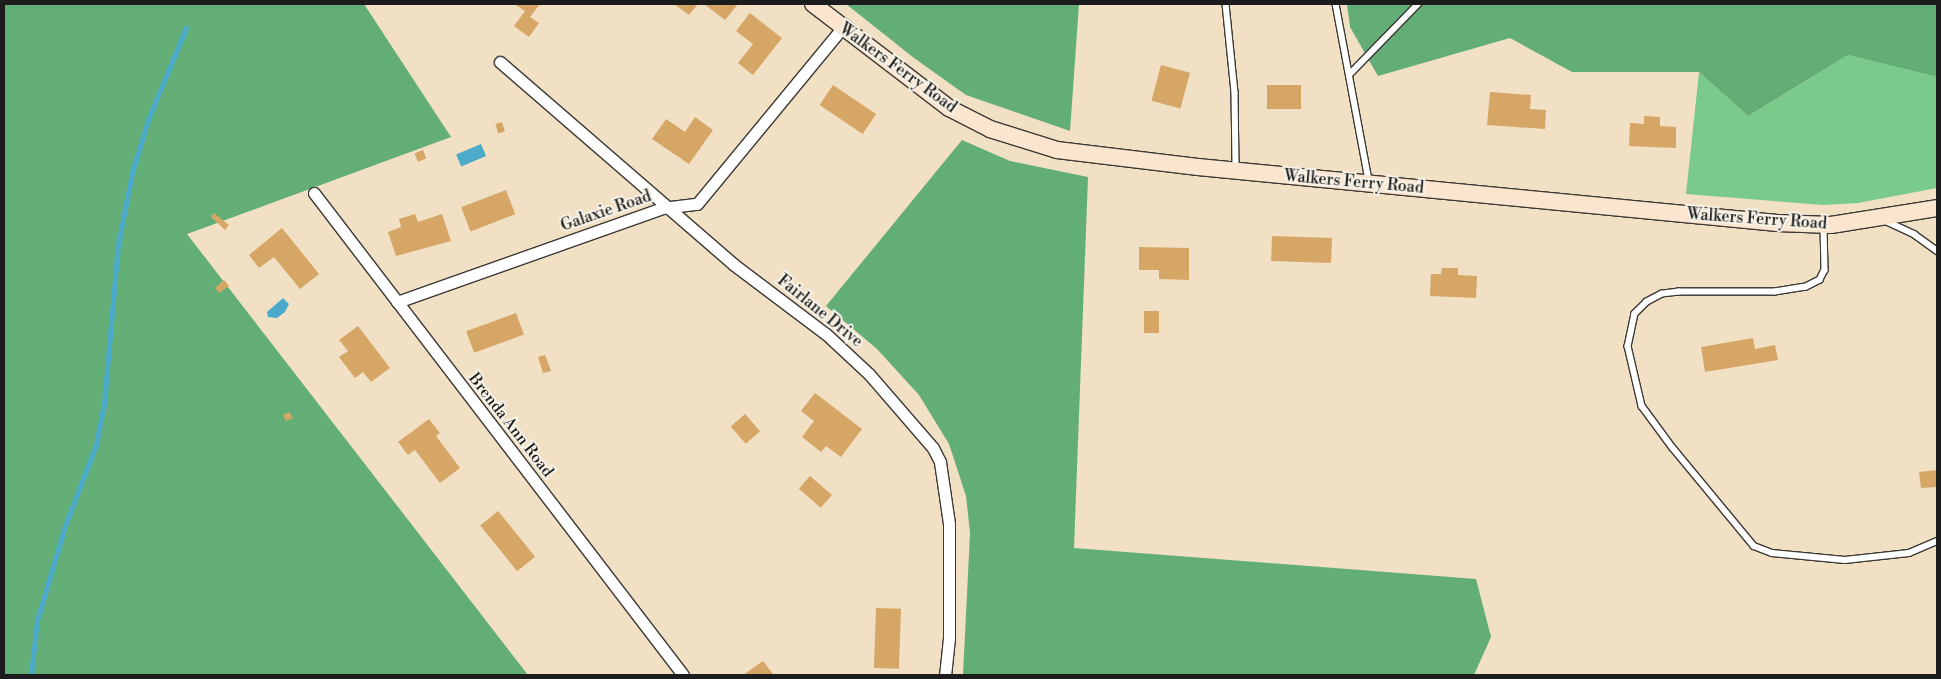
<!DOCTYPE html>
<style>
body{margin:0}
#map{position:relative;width:1941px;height:679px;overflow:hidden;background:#f1e0c3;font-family:"Libre Bodoni",serif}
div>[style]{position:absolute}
.green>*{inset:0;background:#7aca8b}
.forest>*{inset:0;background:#63ae77}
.water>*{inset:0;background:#4caacb;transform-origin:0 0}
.stream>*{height:4.5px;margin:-2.25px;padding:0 2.25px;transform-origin:2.25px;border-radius:2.25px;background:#4caacb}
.building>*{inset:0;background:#d6a667;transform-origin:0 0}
.roads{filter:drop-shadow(1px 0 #3c3935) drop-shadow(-1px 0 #3c3935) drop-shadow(0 1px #3c3935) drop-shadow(0 -1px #3c3935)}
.lane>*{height:5.5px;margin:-2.75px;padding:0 2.75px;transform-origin:2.75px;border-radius:2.75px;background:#fff}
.street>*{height:11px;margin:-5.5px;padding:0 5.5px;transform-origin:5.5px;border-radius:5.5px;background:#fff}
.secondary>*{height:16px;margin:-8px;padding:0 8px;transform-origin:8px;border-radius:8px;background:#fce5cf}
span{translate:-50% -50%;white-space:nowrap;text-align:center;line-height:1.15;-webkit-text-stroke:4px #f7f3e8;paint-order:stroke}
.street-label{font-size:16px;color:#1c1c1c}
.frame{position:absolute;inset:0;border:5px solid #1c1c1c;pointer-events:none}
</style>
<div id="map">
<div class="green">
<i style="clip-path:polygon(1848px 55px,1937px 77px,1937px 188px,1858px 203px,1823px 205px,1686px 194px,1699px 72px,1748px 116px)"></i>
</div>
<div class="forest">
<i style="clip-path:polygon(4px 4px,364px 4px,451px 137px,187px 234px,528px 675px,4px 675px)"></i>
<i style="clip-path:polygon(846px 4px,1079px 4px,1070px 131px,966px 95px,914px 58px)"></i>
<i style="clip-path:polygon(1347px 4px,1937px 4px,1937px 77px,1848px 55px,1748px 116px,1699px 72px,1572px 72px,1510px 38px,1378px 76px,1350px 27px)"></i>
<i style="clip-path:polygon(962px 140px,1010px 161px,1088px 177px,1074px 548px,1476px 579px,1491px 637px,1474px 675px,963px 675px,970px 533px,966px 496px,949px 444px,919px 395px,877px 349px,826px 306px)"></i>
</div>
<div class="water">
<i style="left:481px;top:144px;width:13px;height:27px;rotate:67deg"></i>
<i style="clip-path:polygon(283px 298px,289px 304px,285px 312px,277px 318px,268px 317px,267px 312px)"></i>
</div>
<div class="stream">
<i style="left:31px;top:675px;width:54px;rotate:-83.7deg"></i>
<i style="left:37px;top:621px;width:99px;rotate:-73.6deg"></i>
<i style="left:65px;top:526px;width:87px;rotate:-69.1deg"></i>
<i style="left:96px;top:445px;width:42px;rotate:-79deg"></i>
<i style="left:104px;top:404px;width:160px;rotate:-85deg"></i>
<i style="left:118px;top:245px;width:73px;rotate:-79deg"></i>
<i style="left:132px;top:173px;width:59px;rotate:-73.1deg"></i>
<i style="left:149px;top:117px;width:96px;rotate:-67.4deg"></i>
</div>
<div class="building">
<i style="clip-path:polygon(514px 4px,540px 4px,530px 17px,539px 23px,529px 37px,514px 26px,525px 11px)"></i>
<i style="clip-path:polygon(674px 4px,698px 4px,689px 15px)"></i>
<i style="clip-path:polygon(704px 4px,738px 4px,725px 20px)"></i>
<i style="clip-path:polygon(750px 13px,782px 38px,753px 75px,738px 63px,753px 44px,736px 31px)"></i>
<i style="left:1161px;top:65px;width:30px;height:37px;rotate:15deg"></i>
<i style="left:833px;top:85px;width:52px;height:24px;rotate:34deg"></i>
<i style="left:1267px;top:85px;width:34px;height:24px"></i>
<i style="clip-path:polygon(1490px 92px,1531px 95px,1530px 109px,1546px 110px,1545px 129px,1487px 125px)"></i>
<i style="clip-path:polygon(1644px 116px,1660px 117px,1660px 126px,1676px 127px,1676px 148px,1629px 146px,1630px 123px,1644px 124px)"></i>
<i style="clip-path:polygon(695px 117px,713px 130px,689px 164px,652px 139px,666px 119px,685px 132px)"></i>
<i style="left:502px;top:122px;width:10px;height:7px;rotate:73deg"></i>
<i style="left:423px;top:150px;width:9px;height:9px;rotate:69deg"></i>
<i style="left:506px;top:190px;width:26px;height:48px;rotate:69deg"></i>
<i style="clip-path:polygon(214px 213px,229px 225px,225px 230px,211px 217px)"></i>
<i style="clip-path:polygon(415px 214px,418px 222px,442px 214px,451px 241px,396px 256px,388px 232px,401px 227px,399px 219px)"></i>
<i style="clip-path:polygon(282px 228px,319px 274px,300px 289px,274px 257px,259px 268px,249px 255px)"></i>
<i style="left:1272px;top:236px;width:60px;height:25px;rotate:2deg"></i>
<i style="clip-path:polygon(1139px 247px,1189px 248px,1189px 280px,1159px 279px,1159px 270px,1139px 270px)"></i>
<i style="clip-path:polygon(1442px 268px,1458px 268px,1458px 275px,1477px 276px,1476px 298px,1430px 296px,1431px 274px,1441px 274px)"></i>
<i style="clip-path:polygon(224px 280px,229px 286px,219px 293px,215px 288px)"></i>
<i style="left:1144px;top:311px;width:15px;height:22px"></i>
<i style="left:516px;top:313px;width:23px;height:53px;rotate:70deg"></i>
<i style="clip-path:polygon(358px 326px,390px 368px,371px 382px,363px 372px,355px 378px,339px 357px,348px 351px,339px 340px)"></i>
<i style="clip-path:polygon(1753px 338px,1755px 349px,1775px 345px,1778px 360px,1705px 372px,1701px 347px)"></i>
<i style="clip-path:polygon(545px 355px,551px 371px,543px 373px,538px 357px)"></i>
<i style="clip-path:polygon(815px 393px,862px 429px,841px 457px,826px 446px,821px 452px,802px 437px,814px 421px,801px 411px)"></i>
<i style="clip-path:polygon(289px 412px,293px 418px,286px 421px,283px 415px)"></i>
<i style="left:745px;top:414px;width:23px;height:19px;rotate:49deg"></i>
<i style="clip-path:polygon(429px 419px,440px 433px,436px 436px,460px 468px,440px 483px,415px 450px,408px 455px,398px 442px)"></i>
<i style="clip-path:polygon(1937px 470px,1937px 487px,1921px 488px,1919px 472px)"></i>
<i style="left:810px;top:476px;width:29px;height:17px;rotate:41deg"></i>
<i style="left:498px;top:511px;width:59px;height:23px;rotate:51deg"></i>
<i style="left:876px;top:608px;width:25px;height:60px;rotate:2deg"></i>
<i style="clip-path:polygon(763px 661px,773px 674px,778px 675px,743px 675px)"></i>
</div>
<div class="roads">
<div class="lane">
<i style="left:1226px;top:4px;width:89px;rotate:84.2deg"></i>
<i style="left:1235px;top:93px;width:76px;rotate:89.2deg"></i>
<i style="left:1336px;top:4px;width:180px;rotate:79.4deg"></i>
<i style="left:1351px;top:73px;width:96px;rotate:-45.8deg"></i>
<i style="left:1886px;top:221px;width:31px;rotate:25deg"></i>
<i style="left:1914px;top:234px;width:29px;rotate:36deg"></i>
<i style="left:1824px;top:226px;width:44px;rotate:88.7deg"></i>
<i style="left:1825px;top:270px;width:11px;rotate:117deg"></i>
<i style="left:1820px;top:280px;width:16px;rotate:153deg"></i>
<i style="left:1806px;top:287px;width:31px;rotate:171deg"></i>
<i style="left:1775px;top:292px;width:96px;rotate:180deg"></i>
<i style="left:1679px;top:292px;width:17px;rotate:173deg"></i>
<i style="left:1662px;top:294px;width:17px;rotate:152deg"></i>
<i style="left:1647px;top:302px;width:17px;rotate:135deg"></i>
<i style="left:1635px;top:314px;width:33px;rotate:102deg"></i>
<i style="left:1628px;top:346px;width:62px;rotate:76.9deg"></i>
<i style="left:1642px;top:406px;width:52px;rotate:53.6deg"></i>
<i style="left:1673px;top:448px;width:127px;rotate:50.4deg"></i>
<i style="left:1754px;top:546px;width:19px;rotate:21deg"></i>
<i style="left:1772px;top:553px;width:73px;rotate:5.5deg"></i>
<i style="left:1845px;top:560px;width:64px;rotate:-6.2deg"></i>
<i style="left:1909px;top:553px;width:30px;rotate:-23deg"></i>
</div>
<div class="street">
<i style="left:500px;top:62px;width:308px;rotate:40.9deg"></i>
<i style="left:733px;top:264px;width:116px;rotate:37deg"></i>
<i style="left:826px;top:334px;width:59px;rotate:42.9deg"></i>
<i style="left:869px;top:374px;width:98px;rotate:49.1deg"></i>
<i style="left:933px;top:448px;width:16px;rotate:63deg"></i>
<i style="left:940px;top:462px;width:63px;rotate:81.7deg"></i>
<i style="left:949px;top:524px;width:114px;rotate:90deg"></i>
<i style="left:949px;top:638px;width:37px;rotate:96deg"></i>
<i style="left:314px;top:193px;width:607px;rotate:52.56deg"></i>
<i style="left:397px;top:302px;width:281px;rotate:-19.5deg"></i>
<i style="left:662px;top:208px;width:35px;rotate:-7deg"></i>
<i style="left:697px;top:204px;width:229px;rotate:-50.5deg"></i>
</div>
<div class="secondary">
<i style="left:813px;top:4px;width:171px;rotate:37.4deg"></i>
<i style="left:949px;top:108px;width:46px;rotate:27.1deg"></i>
<i style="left:990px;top:129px;width:70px;rotate:17.4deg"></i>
<i style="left:1057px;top:150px;width:142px;rotate:6.9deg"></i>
<i style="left:1198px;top:167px;width:582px;rotate:5.52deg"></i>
<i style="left:1777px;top:223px;width:54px;rotate:2.1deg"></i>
<i style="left:1831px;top:225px;width:107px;rotate:-9.1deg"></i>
</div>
</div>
<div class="street-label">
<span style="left:898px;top:68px;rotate:36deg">Walkers Ferry Road</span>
<span style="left:1354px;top:182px;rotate:5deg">Walkers Ferry Road</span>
<span style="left:606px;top:211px;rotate:-19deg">Galaxie Road</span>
<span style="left:1757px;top:219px;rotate:4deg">Walkers Ferry Road</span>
<span style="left:820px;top:311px;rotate:39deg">Fairlane Drive</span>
<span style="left:511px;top:425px;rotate:52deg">Brenda Ann Road</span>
</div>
<div class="frame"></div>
</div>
